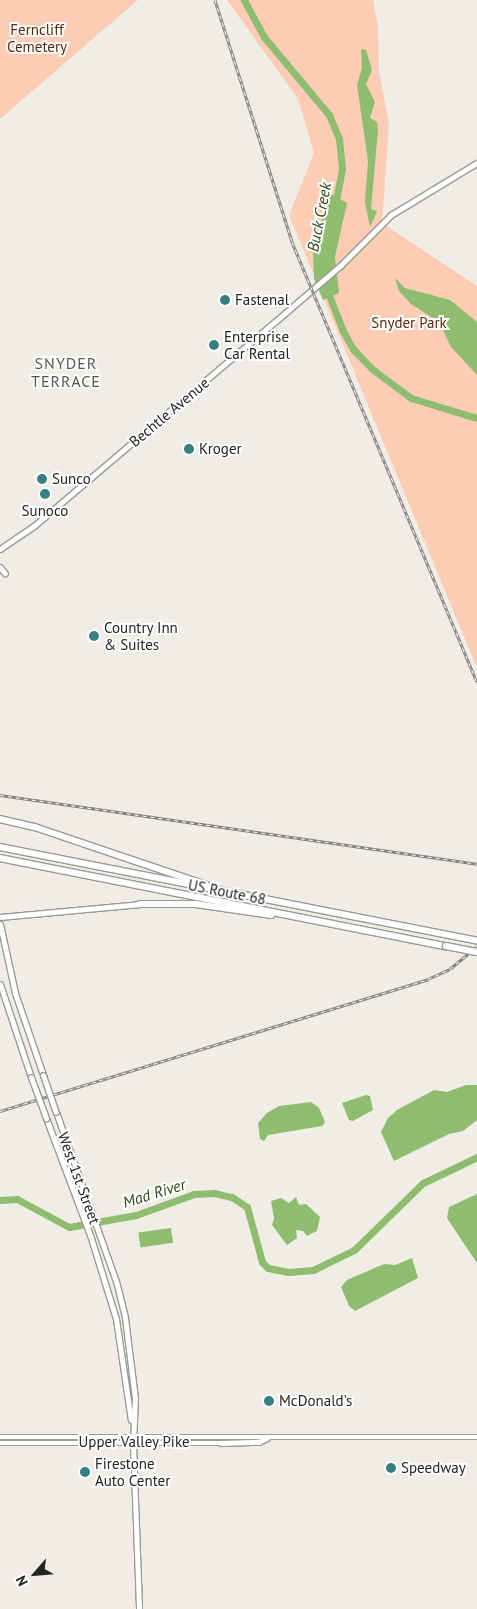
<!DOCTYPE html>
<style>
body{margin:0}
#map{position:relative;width:477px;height:1609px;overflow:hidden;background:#f0ede7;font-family:"PT Sans",sans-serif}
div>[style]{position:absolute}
.green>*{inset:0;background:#fcccb5}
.water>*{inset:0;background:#8fbd6f;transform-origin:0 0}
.river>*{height:7px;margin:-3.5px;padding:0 3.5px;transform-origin:3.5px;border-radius:3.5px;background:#8fbd6f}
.roads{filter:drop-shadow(1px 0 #9b9993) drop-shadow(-1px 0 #9b9993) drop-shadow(0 1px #9b9993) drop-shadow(0 -1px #9b9993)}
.secondary>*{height:4.5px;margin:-2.25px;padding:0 2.25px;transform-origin:2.25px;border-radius:2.25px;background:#fff}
.primary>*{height:5px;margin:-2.5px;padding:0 2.5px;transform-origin:2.5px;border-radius:2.5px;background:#fff}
.highway>*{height:5.5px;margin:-2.75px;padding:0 2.75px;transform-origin:2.75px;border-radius:2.75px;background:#fff}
.rail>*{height:3px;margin-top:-1.5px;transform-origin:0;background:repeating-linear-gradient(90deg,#fff 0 4px,#84827e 0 8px);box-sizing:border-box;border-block:1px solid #84827e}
.bridges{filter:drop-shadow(1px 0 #9b9993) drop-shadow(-1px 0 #9b9993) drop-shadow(0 1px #9b9993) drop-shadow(0 -1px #9b9993)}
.primary-bridge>*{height:5px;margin:-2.5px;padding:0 2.5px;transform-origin:2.5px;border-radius:2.5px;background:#fff}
.highway-bridge>*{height:5.5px;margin:-2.75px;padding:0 2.75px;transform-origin:2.75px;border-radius:2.75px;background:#fff}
.dots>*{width:14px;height:14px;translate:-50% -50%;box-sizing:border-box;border:2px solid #fff;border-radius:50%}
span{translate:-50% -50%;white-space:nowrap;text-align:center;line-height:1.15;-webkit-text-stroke:4px #fff;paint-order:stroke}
.park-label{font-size:15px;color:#5d2807}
.poi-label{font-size:15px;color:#242321}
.left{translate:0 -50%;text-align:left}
.street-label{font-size:15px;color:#242321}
.water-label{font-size:16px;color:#2b4812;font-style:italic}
.neighbourhood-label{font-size:16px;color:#585651;letter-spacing:1px}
.north{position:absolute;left:10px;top:1549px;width:50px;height:50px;-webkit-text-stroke:4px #fff;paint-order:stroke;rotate:243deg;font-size:14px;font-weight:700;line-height:20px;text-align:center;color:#242321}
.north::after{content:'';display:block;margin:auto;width:18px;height:22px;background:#242321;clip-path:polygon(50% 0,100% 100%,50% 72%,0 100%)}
</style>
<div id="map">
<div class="green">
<i style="clip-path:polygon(0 0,138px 0,0 119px)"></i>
<i style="clip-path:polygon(227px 0,373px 0,378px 26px,379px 71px,389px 125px,382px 223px,477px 286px,477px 668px,289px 215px,314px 153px,298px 99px)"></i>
</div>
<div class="water">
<i style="clip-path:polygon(361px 49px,366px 50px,372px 70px,366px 84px,375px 102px,370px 118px,377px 122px,378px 130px,371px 209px,377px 211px,370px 227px,365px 202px,368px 161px,357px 85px,362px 68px)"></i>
<i style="clip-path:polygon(329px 193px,347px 203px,335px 257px,339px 293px,323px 300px,314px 279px,313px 249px)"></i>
<i style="clip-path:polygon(395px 278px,405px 288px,450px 300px,477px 322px,477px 375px,451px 347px,439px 322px,411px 304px,399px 291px)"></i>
<i style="clip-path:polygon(466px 1085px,477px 1085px,477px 1120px,463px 1131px,449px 1134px,394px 1161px,381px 1132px,388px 1118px,397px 1110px,434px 1090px,447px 1092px)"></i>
<i style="clip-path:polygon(366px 1095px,370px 1096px,373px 1110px,353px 1121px,349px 1120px,342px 1103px)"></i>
<i style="clip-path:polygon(311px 1102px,319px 1108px,325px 1122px,322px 1126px,268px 1135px,264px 1141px,260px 1139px,258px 1123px,267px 1113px,279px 1106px)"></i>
<i style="clip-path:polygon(477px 1194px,477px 1263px,447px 1218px,449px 1207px)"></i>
<i style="clip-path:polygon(296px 1197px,299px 1205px,306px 1204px,320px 1217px,317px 1231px,307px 1236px,303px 1231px,296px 1230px,297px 1238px,287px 1245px,272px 1225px,274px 1218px,271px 1201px,281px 1198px,289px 1203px)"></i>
<i style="left:171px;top:1228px;width:15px;height:33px;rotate:82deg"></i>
<i style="clip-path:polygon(412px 1258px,418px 1278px,355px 1311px,349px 1306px,341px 1287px,347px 1280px,384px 1264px,395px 1265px)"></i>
</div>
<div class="river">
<i style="left:244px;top:0;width:42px;rotate:61.6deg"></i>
<i style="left:264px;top:37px;width:102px;rotate:50.2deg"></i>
<i style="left:329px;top:115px;width:26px;rotate:67deg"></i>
<i style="left:339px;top:139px;width:30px;rotate:84deg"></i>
<i style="left:342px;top:169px;width:38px;rotate:101deg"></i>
<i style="left:327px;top:290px;width:44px;rotate:68.7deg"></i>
<i style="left:343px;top:331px;width:21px;rotate:61deg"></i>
<i style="left:353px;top:349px;width:28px;rotate:46deg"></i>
<i style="left:372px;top:369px;width:49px;rotate:36.6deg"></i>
<i style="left:411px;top:398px;width:69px;rotate:16.9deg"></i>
<i style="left:0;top:1200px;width:17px;rotate:-3deg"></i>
<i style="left:17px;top:1199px;width:59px;rotate:28.3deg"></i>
<i style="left:69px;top:1227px;width:68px;rotate:-10.2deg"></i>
<i style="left:136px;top:1215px;width:62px;rotate:-19.9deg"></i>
<i style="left:194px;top:1194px;width:20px;rotate:-3deg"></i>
<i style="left:214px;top:1193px;width:18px;rotate:13deg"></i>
<i style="left:232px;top:1197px;width:18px;rotate:34deg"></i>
<i style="left:247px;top:1207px;width:57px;rotate:74.7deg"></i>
<i style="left:262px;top:1262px;width:8px;rotate:45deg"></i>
<i style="left:268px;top:1268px;width:21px;rotate:11deg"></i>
<i style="left:289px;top:1272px;width:24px;rotate:-5deg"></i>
<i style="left:313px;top:1270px;width:46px;rotate:-26deg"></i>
<i style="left:354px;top:1250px;width:96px;rotate:-44.2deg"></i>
<i style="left:423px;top:1183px;width:60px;rotate:-25.7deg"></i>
</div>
<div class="roads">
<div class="secondary">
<i style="left:0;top:549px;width:41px;rotate:-34.1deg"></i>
<i style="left:34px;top:526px;width:317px;rotate:-40.3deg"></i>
<i style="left:276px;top:321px;width:84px;rotate:-40.7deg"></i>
<i style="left:340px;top:266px;width:72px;rotate:-45deg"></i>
<i style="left:391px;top:215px;width:100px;rotate:-31.2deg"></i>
<i style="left:0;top:567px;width:8px;rotate:50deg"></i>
<i style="left:0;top:917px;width:141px;rotate:-5.3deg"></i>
<i style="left:0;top:1437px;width:477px"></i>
<i style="left:0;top:1443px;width:221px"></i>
<i style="left:221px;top:1443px;width:38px;rotate:-2deg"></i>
<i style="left:259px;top:1442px;width:9px;rotate:-27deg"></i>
</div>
<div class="primary">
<i style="left:0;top:924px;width:71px;rotate:77.7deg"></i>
<i style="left:15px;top:993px;width:87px;rotate:71.1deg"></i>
<i style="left:0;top:984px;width:98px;rotate:71.6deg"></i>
<i style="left:56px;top:1112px;width:179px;rotate:70.5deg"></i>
<i style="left:116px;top:1281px;width:38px;rotate:76deg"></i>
<i style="left:125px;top:1318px;width:81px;rotate:82.9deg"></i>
<i style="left:135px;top:1398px;width:46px;rotate:92.5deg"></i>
<i style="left:133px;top:1444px;width:165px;rotate:87.9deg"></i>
<i style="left:46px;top:1118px;width:128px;rotate:69.4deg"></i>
<i style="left:91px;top:1238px;width:85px;rotate:72.8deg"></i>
<i style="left:116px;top:1319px;width:102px;rotate:81.6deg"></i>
</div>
<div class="highway">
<i style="left:0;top:819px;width:36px;rotate:13deg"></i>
<i style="left:35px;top:827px;width:181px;rotate:18.7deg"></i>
<i style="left:0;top:847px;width:486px;rotate:11.1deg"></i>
<i style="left:0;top:858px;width:455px;rotate:11.2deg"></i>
<i style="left:140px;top:904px;width:56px"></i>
<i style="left:196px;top:904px;width:76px;rotate:8.3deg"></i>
</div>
</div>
<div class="rail">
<i style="left:215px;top:0;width:254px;rotate:72.3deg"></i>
<i style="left:292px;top:242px;width:477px;rotate:67.2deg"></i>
<i style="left:0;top:795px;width:482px;rotate:8.2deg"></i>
<i style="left:0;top:1111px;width:448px;rotate:-17.1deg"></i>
<i style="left:428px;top:979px;width:24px;rotate:-24deg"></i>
<i style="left:450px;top:969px;width:35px;rotate:-40deg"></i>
</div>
<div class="bridges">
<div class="primary-bridge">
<i style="left:43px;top:1075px;width:39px;rotate:71deg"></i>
<i style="left:31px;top:1077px;width:44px;rotate:69.9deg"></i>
</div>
<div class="highway-bridge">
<i style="left:446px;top:946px;width:32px;rotate:11deg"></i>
</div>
</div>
<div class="dots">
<i style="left:225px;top:300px;background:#378082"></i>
<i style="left:214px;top:345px;background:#378082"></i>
<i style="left:189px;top:449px;background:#378082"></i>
<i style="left:42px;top:479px;background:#378082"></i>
<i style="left:45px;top:494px;background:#378082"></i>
<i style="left:94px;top:636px;background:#378082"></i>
<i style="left:269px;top:1401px;background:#378082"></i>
<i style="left:391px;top:1468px;background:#378082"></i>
<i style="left:85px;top:1472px;background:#378082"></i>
</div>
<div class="park-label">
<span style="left:37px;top:38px">Ferncliff<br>Cemetery</span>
<span style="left:409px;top:323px">Snyder Park</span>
</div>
<div class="poi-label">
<span class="left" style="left:235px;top:300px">Fastenal</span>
<span class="left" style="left:224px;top:345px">Enterprise<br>Car Rental</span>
<span class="left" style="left:199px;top:449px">Kroger</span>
<span class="left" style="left:52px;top:479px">Sunco</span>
<span style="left:45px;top:511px">Sunoco</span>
<span class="left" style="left:104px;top:636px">Country Inn<br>&amp; Suites</span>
<span class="left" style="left:279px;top:1401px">McDonald's</span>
<span class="left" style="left:95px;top:1472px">Firestone<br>Auto Center</span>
<span class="left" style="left:401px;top:1468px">Speedway</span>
</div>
<div class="street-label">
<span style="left:169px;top:412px;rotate:-40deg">Bechtle Avenue</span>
<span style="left:227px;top:892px;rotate:11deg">US Route 68</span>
<span style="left:79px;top:1178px;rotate:70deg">West 1st Street</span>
<span style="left:134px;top:1442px">Upper Valley Pike</span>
</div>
<div class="water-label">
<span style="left:319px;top:217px;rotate:-79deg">Buck Creek</span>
<span style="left:154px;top:1193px;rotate:-17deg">Mad River</span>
</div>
<div class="neighbourhood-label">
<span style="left:66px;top:372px">SNYDER<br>TERRACE</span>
</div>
<div class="north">N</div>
</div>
